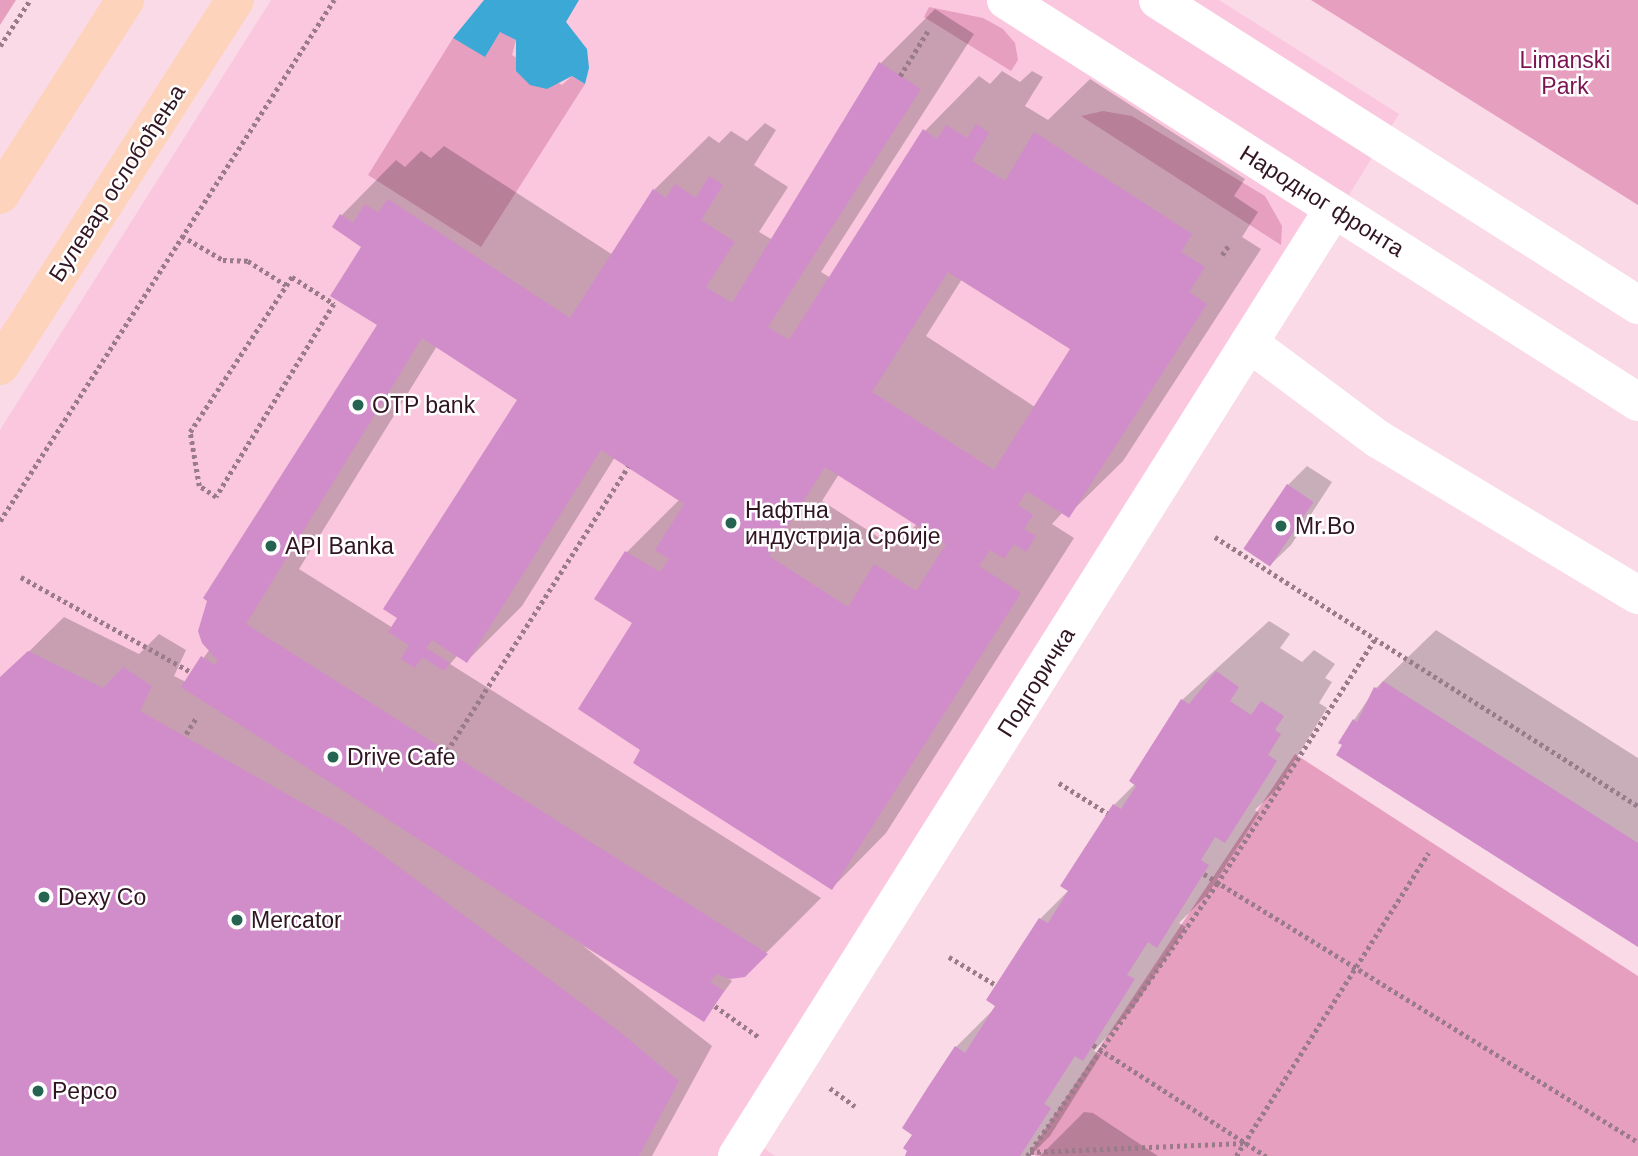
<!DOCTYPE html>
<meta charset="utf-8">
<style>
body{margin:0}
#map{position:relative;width:1638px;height:1156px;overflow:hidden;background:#fadae7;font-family:Arial,sans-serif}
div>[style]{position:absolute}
.built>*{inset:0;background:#fbc7de}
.green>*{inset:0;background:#e79fc0}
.water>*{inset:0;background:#3ca8d6}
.shadow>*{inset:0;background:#0003}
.building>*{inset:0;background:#d18cca;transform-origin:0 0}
.path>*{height:4.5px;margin-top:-2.25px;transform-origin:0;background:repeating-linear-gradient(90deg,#997b89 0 3.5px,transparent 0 7px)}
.minor>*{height:38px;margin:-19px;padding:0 19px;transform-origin:19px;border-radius:19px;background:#fff}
.major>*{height:38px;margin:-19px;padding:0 19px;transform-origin:19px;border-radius:19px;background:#fdd3bb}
.dots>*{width:19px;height:19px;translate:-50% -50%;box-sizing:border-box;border:4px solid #fff;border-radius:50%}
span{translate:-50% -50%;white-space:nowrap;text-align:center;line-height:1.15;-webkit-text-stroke:5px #fff;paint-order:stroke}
.park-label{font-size:23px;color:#7b1451}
.street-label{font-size:23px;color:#311523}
.poi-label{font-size:23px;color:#311523}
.left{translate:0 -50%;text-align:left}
</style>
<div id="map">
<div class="built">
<i style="clip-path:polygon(271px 0,1219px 0,1399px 114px,761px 1146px,775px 1156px,0 1156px,0 430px)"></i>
</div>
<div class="green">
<i style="clip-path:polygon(0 0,16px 0,0 25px)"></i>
<i style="clip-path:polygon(1311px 0,1638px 0,1638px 205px)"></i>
<i style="clip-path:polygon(929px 7px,983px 18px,1003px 29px,1015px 43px,1018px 60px,1011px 71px,924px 17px)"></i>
<i style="clip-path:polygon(500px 31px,516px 40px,512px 55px,562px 85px,572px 76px,585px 84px,481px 247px,368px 175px,453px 38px,485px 56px)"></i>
<i style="clip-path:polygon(1103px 111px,1132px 116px,1265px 196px,1282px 226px,1281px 245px,1081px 116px)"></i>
<i style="clip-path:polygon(1295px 754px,1638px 976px,1638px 1156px,1036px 1156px,1030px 1152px)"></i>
</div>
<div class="water">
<i style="clip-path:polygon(484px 0,579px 0,566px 22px,587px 49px,589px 68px,585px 84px,572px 76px,547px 89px,530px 85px,516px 71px,516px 40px,500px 32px,485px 57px,453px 38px)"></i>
</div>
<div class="shadow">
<i style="clip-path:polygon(evenodd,935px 9px,974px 34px,821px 272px,831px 278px,925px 131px,979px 76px,990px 84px,1002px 71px,1020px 82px,1032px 71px,1043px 77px,1025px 106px,1048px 120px,1090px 79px,1245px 179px,1234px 196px,1258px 212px,1242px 237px,1261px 249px,1123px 461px,1068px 515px,1063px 512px,1052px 524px,1074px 538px,886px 833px,832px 888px,642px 749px,635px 623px,597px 599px,627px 552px,680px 499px,615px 457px,522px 606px,467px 661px,458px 655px,450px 664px,821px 898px,744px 975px,727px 977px,732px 981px,704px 1019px,582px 945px,712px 1046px,652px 1156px,0 1156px,0 680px,64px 617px,139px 654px,159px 634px,186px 650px,174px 676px,186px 682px,210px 649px,209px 600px,379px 324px,364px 246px,334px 227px,342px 215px,396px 160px,405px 167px,421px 151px,431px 158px,444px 146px,613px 255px,654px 190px,709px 136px,719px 143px,731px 131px,747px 141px,765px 123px,776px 130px,754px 165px,788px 187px,759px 232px,773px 240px,881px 63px,935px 9px,962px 279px,1072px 348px,1035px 407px,926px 336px,962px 279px,935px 9px,437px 346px,519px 400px,393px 628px,299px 569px,437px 346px,935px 9px,839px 474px,917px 524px,894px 547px,822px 501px,839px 474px)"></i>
<i style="clip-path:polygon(1307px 466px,1332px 482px,1291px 545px,1271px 564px,1288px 485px)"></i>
<i style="clip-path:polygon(1269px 621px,1290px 634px,1280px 648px,1302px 662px,1314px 650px,1335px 664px,1325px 678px,1332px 682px,1319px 703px,1327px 708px,1277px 789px,1255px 810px,1259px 813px,1208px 894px,1179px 923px,1186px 927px,1134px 1007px,1094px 1051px,1101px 1055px,1050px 1136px,1030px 1156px,905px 1156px,956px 1047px,996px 1007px,989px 999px,1040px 919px,1069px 890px,1114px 805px,1136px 783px,1182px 700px)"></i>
<i style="clip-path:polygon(1436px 630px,1638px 758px,1638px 945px,1354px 720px,1376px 688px)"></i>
<i style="clip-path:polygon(1084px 1112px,1093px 1113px,1158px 1156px,1040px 1156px)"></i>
</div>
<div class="building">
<i style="clip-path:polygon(evenodd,879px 62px,921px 89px,768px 327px,789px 340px,923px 129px,937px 139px,946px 125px,967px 138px,976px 124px,989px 133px,972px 161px,1005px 181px,1034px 132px,1192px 234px,1181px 252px,1205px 267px,1189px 292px,1207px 304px,1069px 518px,1027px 491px,1018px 505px,1033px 515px,1024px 529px,1036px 536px,1026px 552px,1014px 544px,1004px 559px,990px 550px,979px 566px,1021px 593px,832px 890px,633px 763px,640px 750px,578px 709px,632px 623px,594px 599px,625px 551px,660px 572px,669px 559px,655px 550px,684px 504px,601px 450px,467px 663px,432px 640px,426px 648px,450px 663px,444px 671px,422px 657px,415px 668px,401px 659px,409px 645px,388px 632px,397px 618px,383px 609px,517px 400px,422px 338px,246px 624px,768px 954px,745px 977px,730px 979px,717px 974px,710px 982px,724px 991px,704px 1022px,181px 687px,201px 656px,215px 665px,218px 661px,202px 643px,198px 631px,207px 601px,203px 598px,377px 325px,330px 296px,361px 247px,332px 227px,340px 214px,353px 223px,365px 204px,378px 213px,388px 199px,570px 318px,653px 189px,666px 198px,675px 184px,696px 198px,709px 176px,723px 185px,701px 220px,735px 242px,706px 287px,732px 303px,879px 62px,948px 272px,1070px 349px,994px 470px,872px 392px,948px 272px,879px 62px,825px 467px,946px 544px,916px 591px,874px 564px,848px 607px,769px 556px,825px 467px)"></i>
<i style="left:1287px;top:484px;width:32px;height:78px;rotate:34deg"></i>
<i style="clip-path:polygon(28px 651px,103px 688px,123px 667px,152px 686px,140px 711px,345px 827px,615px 1028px,679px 1081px,639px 1156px,0 1156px,0 677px)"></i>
<i style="clip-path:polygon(1216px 671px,1239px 687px,1230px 701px,1251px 715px,1261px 701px,1284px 716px,1275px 730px,1281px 734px,1268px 755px,1277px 761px,1225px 843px,1215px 837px,1201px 860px,1209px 865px,1157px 948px,1148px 942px,1127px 975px,1135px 979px,1083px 1061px,1075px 1056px,1044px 1104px,1051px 1108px,1020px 1156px,905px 1156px,907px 1151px,903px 1148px,912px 1135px,902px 1128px,928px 1087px,955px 1046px,965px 1053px,995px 1006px,986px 1000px,1039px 918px,1048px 923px,1068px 891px,1060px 886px,1113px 804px,1121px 809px,1136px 786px,1129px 781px,1181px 699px,1189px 704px)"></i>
<i style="clip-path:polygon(1383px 681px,1638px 843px,1638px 947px,1336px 755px,1342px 745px,1338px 743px,1353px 719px,1357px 722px,1374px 687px,1378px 689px)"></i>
</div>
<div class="path">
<i style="left:0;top:46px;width:55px;rotate:-56.9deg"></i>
<i style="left:900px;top:76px;width:55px;rotate:-58.3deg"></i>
<i style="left:182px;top:236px;width:48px;rotate:30.3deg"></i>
<i style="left:223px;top:260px;width:25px;rotate:2deg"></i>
<i style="left:248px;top:261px;width:45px;rotate:32.3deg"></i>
<i style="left:1222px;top:255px;width:11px;rotate:-56deg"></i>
<i style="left:292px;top:277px;width:50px;rotate:32.7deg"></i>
<i style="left:334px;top:304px;width:226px;rotate:121.4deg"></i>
<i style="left:216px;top:497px;width:20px;rotate:-147deg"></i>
<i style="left:199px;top:486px;width:55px;rotate:-99.5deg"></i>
<i style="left:190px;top:432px;width:186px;rotate:-56.7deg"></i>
<i style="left:0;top:521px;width:619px;rotate:-57.34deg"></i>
<i style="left:1215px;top:537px;width:501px;rotate:32.45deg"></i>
<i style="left:21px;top:577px;width:195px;rotate:29.2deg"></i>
<i style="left:186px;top:734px;width:19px;rotate:-58deg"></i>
<i style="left:447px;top:751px;width:337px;rotate:-57.5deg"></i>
<i style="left:1059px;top:783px;width:57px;rotate:32deg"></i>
<i style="left:1204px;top:874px;width:510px;rotate:31.7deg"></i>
<i style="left:949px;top:957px;width:55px;rotate:30.8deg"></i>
<i style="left:715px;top:1006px;width:55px;rotate:35.4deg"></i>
<i style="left:1093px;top:1045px;width:206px;rotate:32.7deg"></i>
<i style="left:830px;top:1088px;width:31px;rotate:36deg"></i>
<i style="left:1030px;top:1152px;width:215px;rotate:-2.4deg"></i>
<i style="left:1027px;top:1156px;width:332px;rotate:-55.1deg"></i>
<i style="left:1217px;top:884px;width:290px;rotate:-57.2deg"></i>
<i style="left:1236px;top:1156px;width:359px;rotate:-57.6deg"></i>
</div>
<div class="minor">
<i style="left:1006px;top:0;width:749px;rotate:32.46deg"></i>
<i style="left:1158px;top:0;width:569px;rotate:32.43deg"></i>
<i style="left:1249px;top:343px;width:161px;rotate:36.7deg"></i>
<i style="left:1378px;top:439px;width:303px;rotate:31deg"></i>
<i style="left:737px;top:1156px;width:1120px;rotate:-57.8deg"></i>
</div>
<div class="major">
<i style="left:0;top:195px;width:232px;rotate:-57.3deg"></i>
<i style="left:0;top:366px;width:435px;rotate:-57.3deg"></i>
</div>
<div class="dots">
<i style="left:358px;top:405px;background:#246451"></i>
<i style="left:731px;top:523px;background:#246451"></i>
<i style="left:1281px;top:526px;background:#246451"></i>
<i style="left:271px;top:546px;background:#246451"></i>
<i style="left:333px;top:757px;background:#246451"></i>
<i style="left:44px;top:897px;background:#246451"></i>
<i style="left:237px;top:920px;background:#246451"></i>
<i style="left:38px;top:1091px;background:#246451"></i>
</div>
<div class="park-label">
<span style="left:1565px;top:73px">Limanski<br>Park</span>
</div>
<div class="street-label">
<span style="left:117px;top:183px;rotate:-57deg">Булевар ослобођења</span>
<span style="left:1322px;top:201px;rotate:32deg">Народног фронта</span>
<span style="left:1036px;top:682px;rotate:-58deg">Подгоричка</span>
</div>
<div class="poi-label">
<span class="left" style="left:372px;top:405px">OTP bank</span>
<span class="left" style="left:745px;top:523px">Нафтна<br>индустрија Србије</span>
<span class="left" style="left:1295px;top:526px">Mr.Bo</span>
<span class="left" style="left:285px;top:546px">API Banka</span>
<span class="left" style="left:347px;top:757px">Drive Cafe</span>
<span class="left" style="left:58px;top:897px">Dexy Co</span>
<span class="left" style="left:251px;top:920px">Mercator</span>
<span class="left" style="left:52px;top:1091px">Pepco</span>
</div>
</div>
